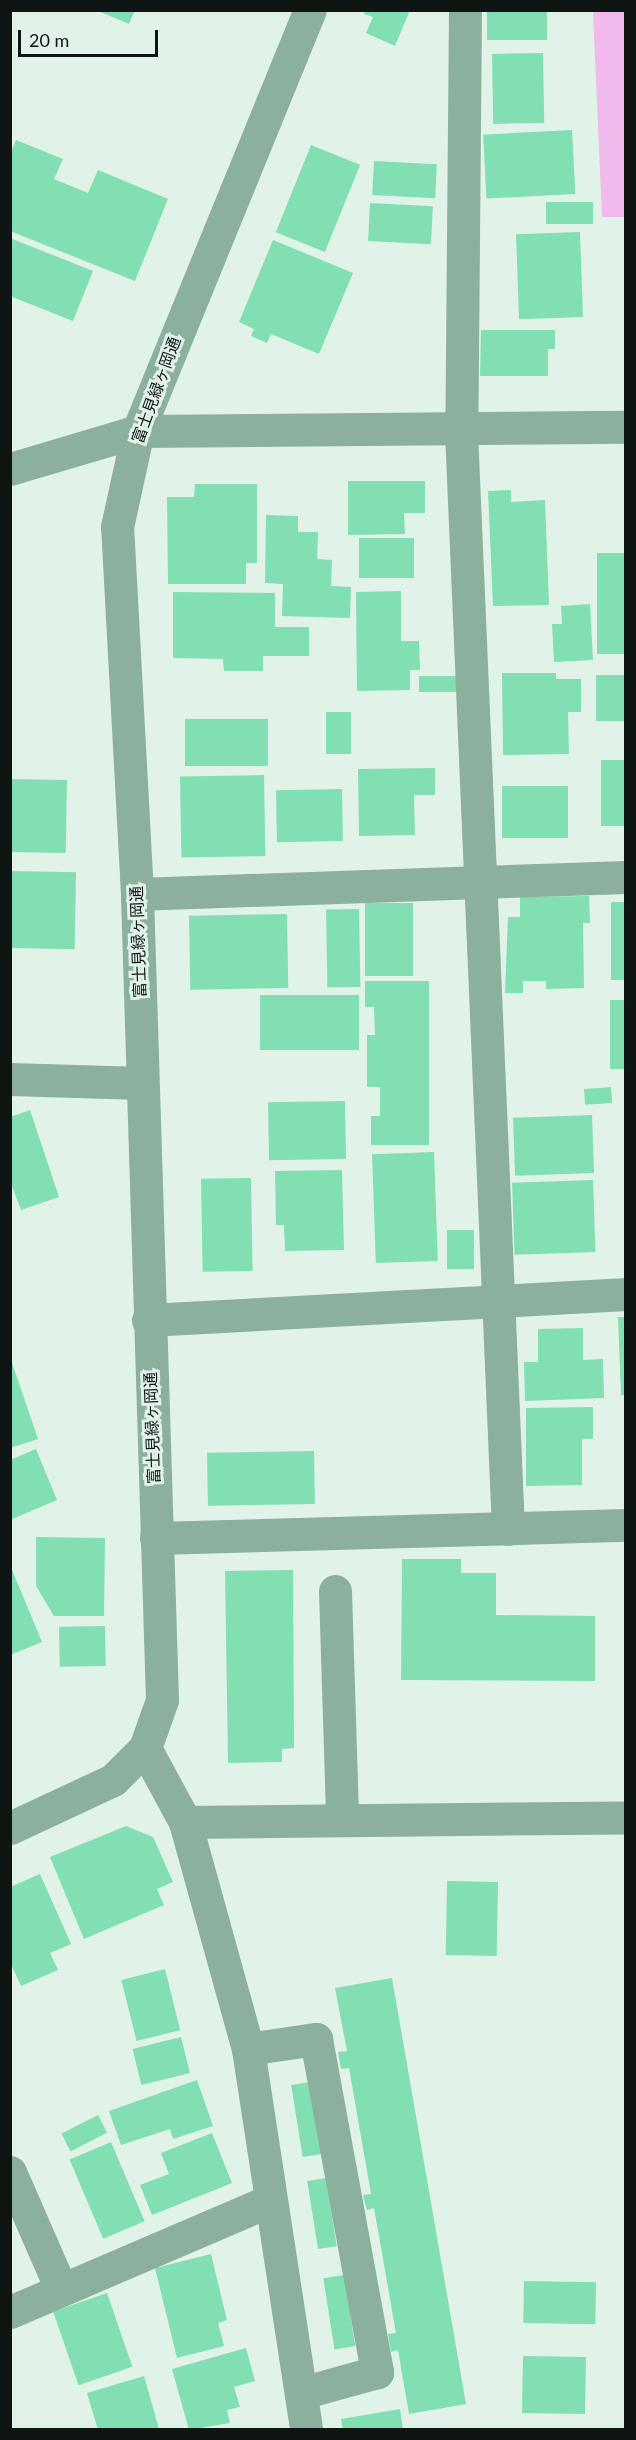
<!DOCTYPE html>
<meta charset="utf-8">
<style>
body{margin:0}
#map{position:relative;width:636px;height:2440px;overflow:hidden;background:#e1f2e9;font-family:Lato,"Noto Sans JP",sans-serif}
div>[style]{position:absolute}
.green>*{inset:0;background:#f1b9ec}
.building>*{inset:0;background:#81dfb3;transform-origin:0 0}
.minor>*{height:33px;margin:-16.5px;padding:0 16.5px;transform-origin:16.5px;border-radius:16.5px;background:#8bb19e}
span{translate:-50% -50%;white-space:nowrap;text-align:center;line-height:1.15;-webkit-text-stroke:6px #e1f2e9;paint-order:stroke}
.street-label{font-size:16px;color:#0f1512}
.frame{position:absolute;inset:0;border:12px solid #0f1512;pointer-events:none}
.scale{position:absolute;left:18px;top:30px;width:140px;height:27px;box-sizing:border-box;border:3px solid #0f1512;border-top:0;padding-left:8px;font-size:18px;line-height:21px;white-space:nowrap;color:#0f1512;-webkit-text-stroke:4px #e1f2e9;paint-order:stroke}
</style>
<div id="map">
<div class="green">
<i style="clip-path:polygon(593px 12px,625px 12px,625px 217px,602px 217px)"></i>
</div>
<div class="building">
<i style="clip-path:polygon(96px 10px,135px 10px,129px 24px)"></i>
<i style="clip-path:polygon(365px 10px,410px 10px,395px 46px,366px 33px,373px 17px,364px 14px)"></i>
<i style="left:487px;top:10px;width:60px;height:30px"></i>
<i style="left:543px;top:53px;width:70px;height:51px;rotate:89deg"></i>
<i style="left:572px;top:130px;width:64px;height:89px;rotate:87deg"></i>
<i style="clip-path:polygon(16px 140px,63px 159px,54px 179px,88px 193px,98px 170px,168px 199px,135px 281px,10px 231px,10px 154px)"></i>
<i style="left:311px;top:145px;width:53px;height:94px;rotate:22deg"></i>
<i style="left:374px;top:161px;width:63px;height:34px;rotate:3deg"></i>
<i style="left:593px;top:202px;width:22px;height:47px;rotate:90deg"></i>
<i style="left:370px;top:203px;width:63px;height:38px;rotate:3deg"></i>
<i style="left:580px;top:232px;width:85px;height:64px;rotate:88deg"></i>
<i style="clip-path:polygon(10px 238px,93px 271px,73px 321px,10px 296px)"></i>
<i style="clip-path:polygon(273px 240px,353px 273px,319px 354px,271px 334px,267px 343px,251px 336px,254px 329px,239px 322px)"></i>
<i style="clip-path:polygon(481px 330px,555px 330px,555px 349px,548px 349px,548px 376px,480px 376px)"></i>
<i style="clip-path:polygon(348px 481px,425px 481px,425px 513px,404px 513px,405px 534px,348px 535px)"></i>
<i style="clip-path:polygon(195px 484px,257px 484px,257px 563px,246px 563px,246px 584px,168px 584px,167px 497px,194px 497px)"></i>
<i style="clip-path:polygon(511px 490px,511px 502px,545px 500px,549px 605px,493px 606px,488px 491px)"></i>
<i style="clip-path:polygon(266px 515px,298px 516px,298px 532px,318px 532px,317px 559px,332px 560px,331px 586px,351px 587px,350px 618px,282px 616px,283px 584px,265px 583px)"></i>
<i style="left:359px;top:538px;width:55px;height:40px"></i>
<i style="left:626px;top:553px;width:101px;height:29px;rotate:90deg"></i>
<i style="clip-path:polygon(401px 591px,401px 641px,419px 641px,420px 670px,410px 670px,410px 690px,357px 691px,356px 592px)"></i>
<i style="clip-path:polygon(173px 592px,275px 593px,275px 627px,309px 627px,309px 656px,263px 656px,263px 671px,224px 671px,223px 659px,173px 658px)"></i>
<i style="clip-path:polygon(590px 604px,593px 660px,554px 662px,552px 624px,562px 624px,561px 606px)"></i>
<i style="clip-path:polygon(502px 673px,556px 673px,556px 679px,581px 679px,581px 712px,568px 712px,569px 754px,503px 755px)"></i>
<i style="left:626px;top:675px;width:46px;height:30px;rotate:90deg"></i>
<i style="left:419px;top:676px;width:39px;height:16px"></i>
<i style="left:326px;top:712px;width:25px;height:42px"></i>
<i style="left:268px;top:719px;width:47px;height:83px;rotate:90deg"></i>
<i style="left:601px;top:760px;width:25px;height:66px"></i>
<i style="clip-path:polygon(435px 768px,435px 795px,414px 795px,415px 835px,359px 836px,358px 769px)"></i>
<i style="left:264px;top:775px;width:81px;height:84px;rotate:89deg"></i>
<i style="left:10px;top:779px;width:57px;height:73px;rotate:1deg"></i>
<i style="left:502px;top:786px;width:66px;height:52px"></i>
<i style="left:342px;top:789px;width:52px;height:66px;rotate:89deg"></i>
<i style="left:10px;top:871px;width:66px;height:77px;rotate:1deg"></i>
<i style="clip-path:polygon(589px 896px,590px 923px,583px 923px,584px 988px,546px 989px,546px 981px,523px 981px,523px 993px,505px 993px,508px 917px,520px 917px,520px 897px)"></i>
<i style="left:611px;top:902px;width:15px;height:78px"></i>
<i style="left:365px;top:903px;width:48px;height:73px"></i>
<i style="left:359px;top:909px;width:78px;height:33px;rotate:89deg"></i>
<i style="left:287px;top:914px;width:74px;height:98px;rotate:89deg"></i>
<i style="clip-path:polygon(365px 981px,429px 981px,429px 1145px,371px 1145px,371px 1116px,380px 1116px,380px 1087px,367px 1087px,367px 1035px,375px 1035px,374px 1007px,365px 1007px)"></i>
<i style="left:359px;top:995px;width:55px;height:99px;rotate:90deg"></i>
<i style="left:610px;top:1000px;width:16px;height:69px"></i>
<i style="left:611px;top:1087px;width:16px;height:27px;rotate:86deg"></i>
<i style="left:345px;top:1101px;width:58px;height:77px;rotate:89deg"></i>
<i style="clip-path:polygon(30px 1110px,59px 1197px,21px 1210px,10px 1181px,10px 1117px)"></i>
<i style="left:592px;top:1115px;width:58px;height:79px;rotate:88deg"></i>
<i style="left:434px;top:1152px;width:109px;height:62px;rotate:88deg"></i>
<i style="clip-path:polygon(342px 1170px,344px 1250px,285px 1251px,284px 1225px,276px 1225px,275px 1171px)"></i>
<i style="left:251px;top:1178px;width:93px;height:50px;rotate:89deg"></i>
<i style="left:593px;top:1180px;width:72px;height:81px;rotate:88deg"></i>
<i style="left:447px;top:1230px;width:27px;height:39px"></i>
<i style="clip-path:polygon(618px 1317px,626px 1317px,626px 1395px,621px 1395px)"></i>
<i style="clip-path:polygon(583px 1328px,583px 1360px,603px 1359px,604px 1398px,525px 1401px,524px 1362px,538px 1362px,538px 1329px)"></i>
<i style="clip-path:polygon(10px 1357px,38px 1439px,10px 1448px)"></i>
<i style="clip-path:polygon(593px 1407px,593px 1439px,582px 1439px,582px 1485px,526px 1486px,526px 1408px)"></i>
<i style="clip-path:polygon(36px 1449px,57px 1500px,10px 1520px,10px 1460px)"></i>
<i style="left:314px;top:1451px;width:53px;height:107px;rotate:89deg"></i>
<i style="clip-path:polygon(36px 1537px,105px 1538px,104px 1616px,54px 1616px,36px 1586px)"></i>
<i style="clip-path:polygon(402px 1559px,461px 1559px,461px 1573px,496px 1573px,496px 1615px,595px 1616px,595px 1681px,401px 1680px)"></i>
<i style="clip-path:polygon(10px 1565px,42px 1642px,10px 1655px)"></i>
<i style="clip-path:polygon(293px 1570px,294px 1748px,282px 1749px,282px 1762px,228px 1763px,225px 1571px)"></i>
<i style="left:105px;top:1626px;width:40px;height:46px;rotate:89deg"></i>
<i style="clip-path:polygon(126px 1826px,153px 1837px,173px 1882px,157px 1889px,164px 1905px,84px 1939px,50px 1857px)"></i>
<i style="clip-path:polygon(40px 1874px,71px 1944px,50px 1953px,58px 1970px,21px 1986px,10px 1962px,10px 1887px)"></i>
<i style="left:447px;top:1881px;width:51px;height:74px;rotate:1deg"></i>
<i style="left:165px;top:1969px;width:63px;height:45px;rotate:76deg"></i>
<i style="clip-path:polygon(392px 1978px,466px 2404px,409px 2414px,398px 2350px,391px 2352px,388px 2334px,396px 2333px,374px 2208px,367px 2210px,363px 2195px,371px 2194px,349px 2068px,341px 2069px,338px 2052px,347px 2051px,335px 1988px)"></i>
<i style="left:181px;top:2037px;width:37px;height:50px;rotate:76deg"></i>
<i style="clip-path:polygon(197px 2080px,213px 2126px,173px 2139px,170px 2129px,121px 2145px,109px 2111px)"></i>
<i style="left:310px;top:2082px;width:73px;height:19px;rotate:81deg"></i>
<i style="left:98px;top:2115px;width:20px;height:41px;rotate:63deg"></i>
<i style="clip-path:polygon(212px 2133px,232px 2183px,152px 2215px,140px 2185px,169px 2174px,161px 2153px)"></i>
<i style="left:111px;top:2142px;width:86px;height:45px;rotate:67deg"></i>
<i style="left:326px;top:2178px;width:69px;height:19px;rotate:81deg"></i>
<i style="clip-path:polygon(211px 2254px,227px 2320px,218px 2323px,224px 2346px,177px 2358px,155px 2268px)"></i>
<i style="left:344px;top:2275px;width:72px;height:21px;rotate:81deg"></i>
<i style="left:524px;top:2281px;width:72px;height:42px;rotate:1deg"></i>
<i style="left:107px;top:2293px;width:78px;height:57px;rotate:71deg"></i>
<i style="clip-path:polygon(246px 2348px,255px 2381px,234px 2387px,240px 2407px,227px 2410px,230px 2423px,189px 2430px,172px 2369px)"></i>
<i style="left:523px;top:2356px;width:63px;height:57px;rotate:1deg"></i>
<i style="clip-path:polygon(144px 2376px,159px 2429px,98px 2430px,87px 2393px)"></i>
<i style="clip-path:polygon(400px 2409px,403px 2430px,343px 2430px,341px 2419px)"></i>
</div>
<div class="minor">
<i style="left:465px;top:10px;width:421px;rotate:90.5deg"></i>
<i style="left:461px;top:431px;width:1099px;rotate:87.55deg"></i>
<i style="left:10px;top:469px;width:134px;rotate:-16.5deg"></i>
<i style="left:138px;top:431px;width:488px;rotate:-0.5deg"></i>
<i style="left:137px;top:894px;width:489px;rotate:-2deg"></i>
<i style="left:10px;top:1079px;width:132px;rotate:1.7deg"></i>
<i style="left:148px;top:1320px;width:479px;rotate:-3.1deg"></i>
<i style="left:156px;top:1538px;width:470px;rotate:-1.6deg"></i>
<i style="left:335px;top:1591px;width:227px;rotate:88.2deg"></i>
<i style="left:145px;top:1748px;width:84px;rotate:61.6deg"></i>
<i style="left:185px;top:1822px;width:236px;rotate:74.5deg"></i>
<i style="left:248px;top:2049px;width:385px;rotate:81.3deg"></i>
<i style="left:185px;top:1822px;width:441px;rotate:-0.6deg"></i>
<i style="left:10px;top:1828px;width:114px;rotate:-25deg"></i>
<i style="left:113px;top:1780px;width:45px;rotate:-45deg"></i>
<i style="left:145px;top:1748px;width:51px;rotate:-70.5deg"></i>
<i style="left:162px;top:1700px;width:806px;rotate:-91.78deg"></i>
<i style="left:137px;top:894px;width:368px;rotate:-93.1deg"></i>
<i style="left:117px;top:527px;width:98px;rotate:-77.7deg"></i>
<i style="left:138px;top:431px;width:455px;rotate:-67.8deg"></i>
<i style="left:248px;top:2049px;width:69px;rotate:-8.4deg"></i>
<i style="left:316px;top:2039px;width:339px;rotate:79.6deg"></i>
<i style="left:377px;top:2372px;width:78px;rotate:164.4deg"></i>
<i style="left:10px;top:2172px;width:128px;rotate:66.4deg"></i>
<i style="left:10px;top:2312px;width:282px;rotate:-23.2deg"></i>
</div>
<div class="street-label">
<span style="left:156px;top:390px;rotate:-70deg">富士見緑ヶ岡通</span>
<span style="left:138px;top:942px;rotate:-92deg">富士見緑ヶ岡通</span>
<span style="left:152px;top:1428px;rotate:-92deg">富士見緑ヶ岡通</span>
</div>
<div class="frame"></div>
<div class="scale">20 m</div>
</div>
